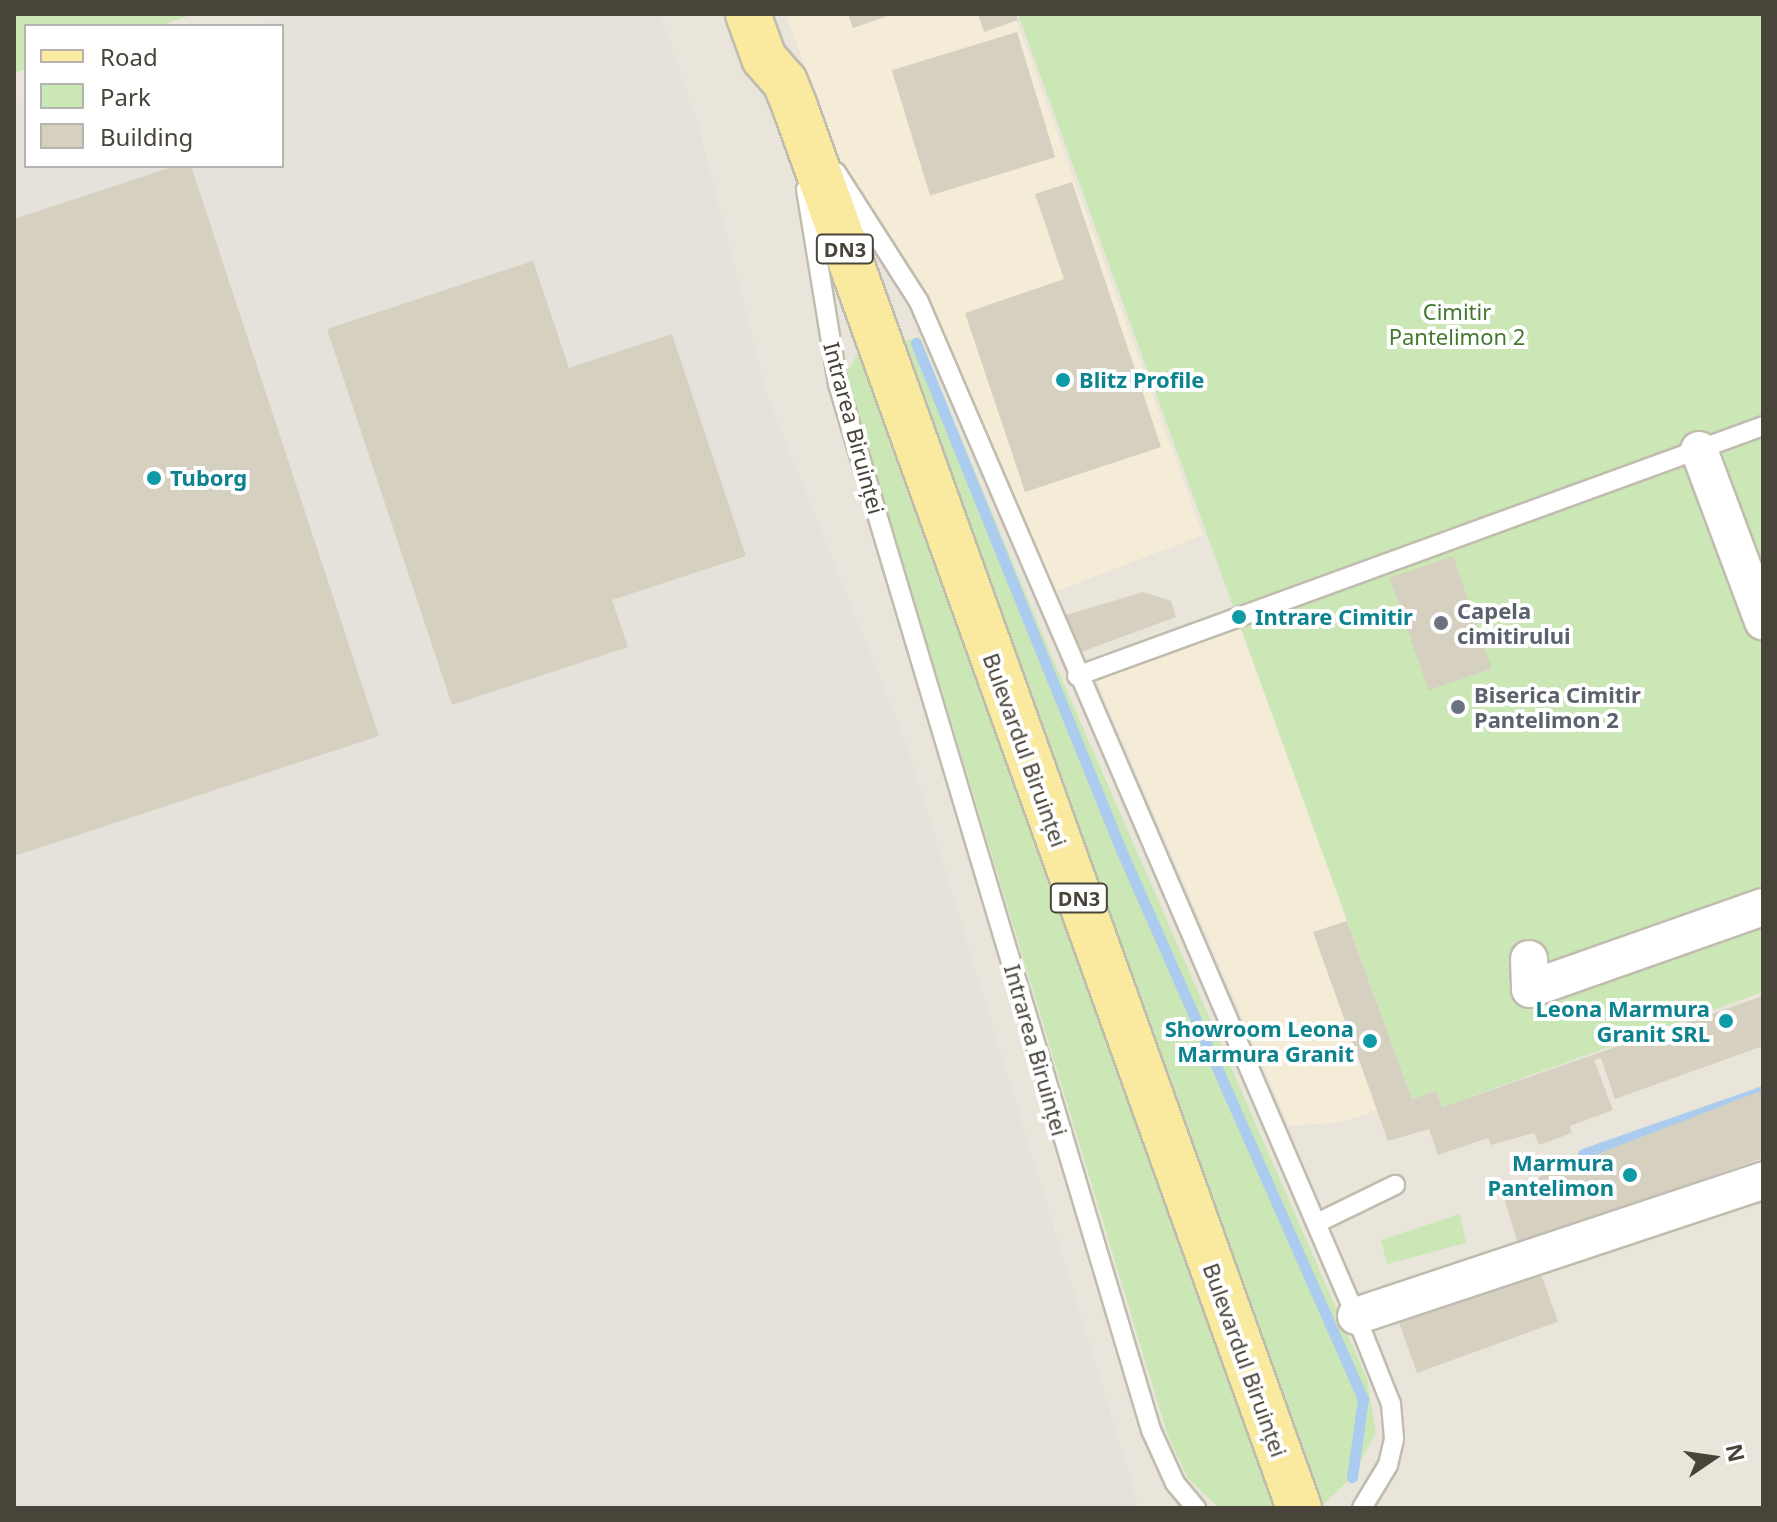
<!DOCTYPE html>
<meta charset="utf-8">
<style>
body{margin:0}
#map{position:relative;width:1777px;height:1522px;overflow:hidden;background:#f5f3eb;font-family:"Noto Sans",sans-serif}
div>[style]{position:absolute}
.residential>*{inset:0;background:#e9e5da}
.commercial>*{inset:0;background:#f5ecd8}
.industrial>*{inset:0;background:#e5e2dc}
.green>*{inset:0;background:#cce7b6}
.stream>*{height:11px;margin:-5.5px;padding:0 5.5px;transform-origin:5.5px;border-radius:5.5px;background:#abccee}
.building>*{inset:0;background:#d6d0c1;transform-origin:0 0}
.roads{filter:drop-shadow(2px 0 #c0bcae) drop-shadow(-2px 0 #c0bcae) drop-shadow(0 2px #c0bcae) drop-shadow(0 -2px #c0bcae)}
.lane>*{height:18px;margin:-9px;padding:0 9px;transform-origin:9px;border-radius:9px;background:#fff}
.street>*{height:36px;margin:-18px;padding:0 18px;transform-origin:18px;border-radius:18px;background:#fff}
.primary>*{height:44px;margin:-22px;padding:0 22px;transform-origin:22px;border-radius:22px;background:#faea9f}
.dots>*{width:22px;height:22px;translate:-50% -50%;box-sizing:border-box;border:4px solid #fff;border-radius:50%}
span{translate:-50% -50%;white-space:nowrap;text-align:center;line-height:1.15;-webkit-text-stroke:8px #fff;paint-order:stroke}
.shield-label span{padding:2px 6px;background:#fff;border:2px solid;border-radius:6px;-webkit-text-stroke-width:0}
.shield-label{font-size:20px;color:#494439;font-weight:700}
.park-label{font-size:22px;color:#43792e}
.culture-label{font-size:22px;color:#0d838f;font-weight:700}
.left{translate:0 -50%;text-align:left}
.right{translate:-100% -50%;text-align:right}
.street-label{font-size:22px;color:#494439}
.worship-label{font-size:22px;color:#5b616d;font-weight:700}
.frame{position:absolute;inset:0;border:16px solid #494439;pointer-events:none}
.legend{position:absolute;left:24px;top:24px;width:260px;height:144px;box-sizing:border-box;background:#fff;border:2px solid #b6b4b0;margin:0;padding:10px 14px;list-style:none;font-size:24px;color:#494439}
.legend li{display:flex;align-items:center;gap:16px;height:40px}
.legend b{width:40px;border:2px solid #b6b4b0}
.north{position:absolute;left:1673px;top:1418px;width:80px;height:80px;-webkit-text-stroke:6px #fff;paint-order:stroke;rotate:77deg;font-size:22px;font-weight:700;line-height:32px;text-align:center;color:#494439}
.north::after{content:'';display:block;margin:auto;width:28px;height:36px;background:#494439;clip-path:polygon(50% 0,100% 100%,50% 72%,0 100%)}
</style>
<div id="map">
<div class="residential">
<i style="clip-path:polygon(14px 14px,291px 14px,254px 26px,26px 26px,26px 100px,14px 104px)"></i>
<i style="clip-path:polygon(661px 14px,1763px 14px,1763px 1508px,1140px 1508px,908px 746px,768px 395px,700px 129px)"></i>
</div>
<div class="commercial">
<i style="clip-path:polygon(786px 14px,1014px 14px,1203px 535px,1054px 592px,934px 309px,839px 159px)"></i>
<i style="clip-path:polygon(1239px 625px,1412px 1099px,1341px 1122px,1289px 1126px,1096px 679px)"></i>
</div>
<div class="industrial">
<i style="clip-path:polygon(291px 14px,661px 14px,700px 129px,768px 395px,908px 746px,1140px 1508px,14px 1508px,14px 104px,26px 100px,26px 166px,282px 166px,282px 26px,254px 26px)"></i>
</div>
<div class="green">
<i style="clip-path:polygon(14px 14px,195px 14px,158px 26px,26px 26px,26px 69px,14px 73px)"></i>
<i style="clip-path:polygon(1018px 14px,1763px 14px,1763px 992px,1442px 1107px,1436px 1091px,1412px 1099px)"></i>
<i style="clip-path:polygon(919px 337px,1050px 652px,1367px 1379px,1376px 1432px,1352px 1477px,1326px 1502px,1312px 1508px,1219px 1508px,1188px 1478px,1168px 1436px,846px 374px,858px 353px)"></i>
<i style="clip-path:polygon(1460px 1214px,1466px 1243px,1387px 1264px,1381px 1240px)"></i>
</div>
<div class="stream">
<i style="left:916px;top:343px;width:547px;rotate:67.98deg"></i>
<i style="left:1121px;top:850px;width:600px;rotate:66.21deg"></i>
<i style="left:1363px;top:1399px;width:79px;rotate:98deg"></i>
<i style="left:1583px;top:1154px;width:191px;rotate:-19.3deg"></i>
</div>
<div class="building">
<i style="clip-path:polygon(848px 14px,891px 14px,891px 15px,853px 28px)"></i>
<i style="clip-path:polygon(978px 14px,1016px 14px,1018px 20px,984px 32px)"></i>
<i style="left:1017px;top:32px;width:131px;height:131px;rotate:73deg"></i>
<i style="clip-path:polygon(175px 166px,191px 166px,379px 736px,14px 856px,14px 219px)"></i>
<i style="clip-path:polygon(1072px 182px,1161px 447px,1025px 492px,965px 313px,1064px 279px,1035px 194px)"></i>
<i style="clip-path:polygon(533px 261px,569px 368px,672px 334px,746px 556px,612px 600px,628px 647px,452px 705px,327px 329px)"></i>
<i style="left:1453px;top:556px;width:119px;height:67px;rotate:71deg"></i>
<i style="clip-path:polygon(1143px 592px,1171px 601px,1176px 617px,1081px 652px,1066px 615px)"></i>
<i style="clip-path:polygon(1347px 921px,1412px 1099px,1436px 1091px,1442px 1107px,1763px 996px,1763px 1046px,1615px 1099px,1601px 1058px,1594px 1060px,1613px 1110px,1570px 1126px,1572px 1133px,1539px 1145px,1534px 1133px,1491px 1145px,1488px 1138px,1438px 1155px,1429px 1129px,1388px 1141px,1313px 932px)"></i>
<i style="clip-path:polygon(1763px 1090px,1763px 1158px,1518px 1244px,1502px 1191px)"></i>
<i style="left:1539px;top:1269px;width:56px;height:150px;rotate:70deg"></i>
</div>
<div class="roads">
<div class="lane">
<i style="left:836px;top:172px;width:154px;rotate:57.4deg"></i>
<i style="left:919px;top:302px;width:1104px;rotate:66.69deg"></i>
<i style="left:1356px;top:1316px;width:95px;rotate:68.3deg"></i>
<i style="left:1391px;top:1404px;width:35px;rotate:85deg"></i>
<i style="left:1394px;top:1439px;width:27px;rotate:103deg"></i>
<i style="left:1388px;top:1465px;width:50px;rotate:121.2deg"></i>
<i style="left:806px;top:189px;width:198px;rotate:80.7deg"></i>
<i style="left:838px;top:384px;width:1092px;rotate:73.34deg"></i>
<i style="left:1151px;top:1430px;width:58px;rotate:65.6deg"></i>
<i style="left:1175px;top:1483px;width:33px;rotate:50deg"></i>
<i style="left:1077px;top:676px;width:730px;rotate:-20.02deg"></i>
<i style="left:1317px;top:1223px;width:87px;rotate:-26deg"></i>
</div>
<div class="street">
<i style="left:1699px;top:450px;width:183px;rotate:69.5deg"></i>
<i style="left:1529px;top:959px;width:30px;rotate:88deg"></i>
<i style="left:1530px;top:989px;width:247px;rotate:-19.4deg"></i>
<i style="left:1356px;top:1316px;width:429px;rotate:-18.4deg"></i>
</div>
<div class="primary">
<i style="left:748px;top:14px;width:47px;rotate:70deg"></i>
<i style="left:764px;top:58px;width:32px;rotate:49deg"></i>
<i style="left:785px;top:82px;width:27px;rotate:68deg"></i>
<i style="left:795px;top:107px;width:1489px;rotate:70.21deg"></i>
</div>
</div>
<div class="dots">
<i style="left:1063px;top:380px;background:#0f9aa8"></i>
<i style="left:154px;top:478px;background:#0f9aa8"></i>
<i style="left:1239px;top:617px;background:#0f9aa8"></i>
<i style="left:1441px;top:623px;background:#6b7280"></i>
<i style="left:1458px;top:707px;background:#6b7280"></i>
<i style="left:1726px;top:1021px;background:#0f9aa8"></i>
<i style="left:1370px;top:1041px;background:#0f9aa8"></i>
<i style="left:1630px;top:1175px;background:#0f9aa8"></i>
</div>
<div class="shield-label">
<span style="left:845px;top:249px">DN3</span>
<span style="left:1079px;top:898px">DN3</span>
</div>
<div class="park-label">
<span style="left:1457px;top:324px">Cimitir<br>Pantelimon 2</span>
</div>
<div class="culture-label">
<span class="left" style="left:1079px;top:380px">Blitz Profile</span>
<span class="left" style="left:170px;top:478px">Tuborg</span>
<span class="left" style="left:1255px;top:617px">Intrare Cimitir</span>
<span class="right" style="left:1710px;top:1021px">Leona Marmura<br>Granit SRL</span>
<span class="right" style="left:1354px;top:1041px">Showroom Leona<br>Marmura Granit</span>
<span class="right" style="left:1614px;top:1175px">Marmura<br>Pantelimon</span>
</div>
<div class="street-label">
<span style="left:854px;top:428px;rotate:75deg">Intrarea Biruinței</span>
<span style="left:1025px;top:750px;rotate:70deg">Bulevardul Biruinței</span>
<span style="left:1036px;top:1050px;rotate:74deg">Intrarea Biruinței</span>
<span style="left:1245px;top:1360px;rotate:70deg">Bulevardul Biruinței</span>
</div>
<div class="worship-label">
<span class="left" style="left:1457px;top:623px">Capela<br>cimitirului</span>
<span class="left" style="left:1474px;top:707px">Biserica Cimitir<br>Pantelimon 2</span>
</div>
<div class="frame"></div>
<ul class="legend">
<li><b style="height:10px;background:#faea9f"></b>Road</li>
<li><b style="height:22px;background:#cce7b6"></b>Park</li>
<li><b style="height:22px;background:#d6d0c1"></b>Building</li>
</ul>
<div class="north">N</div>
</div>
